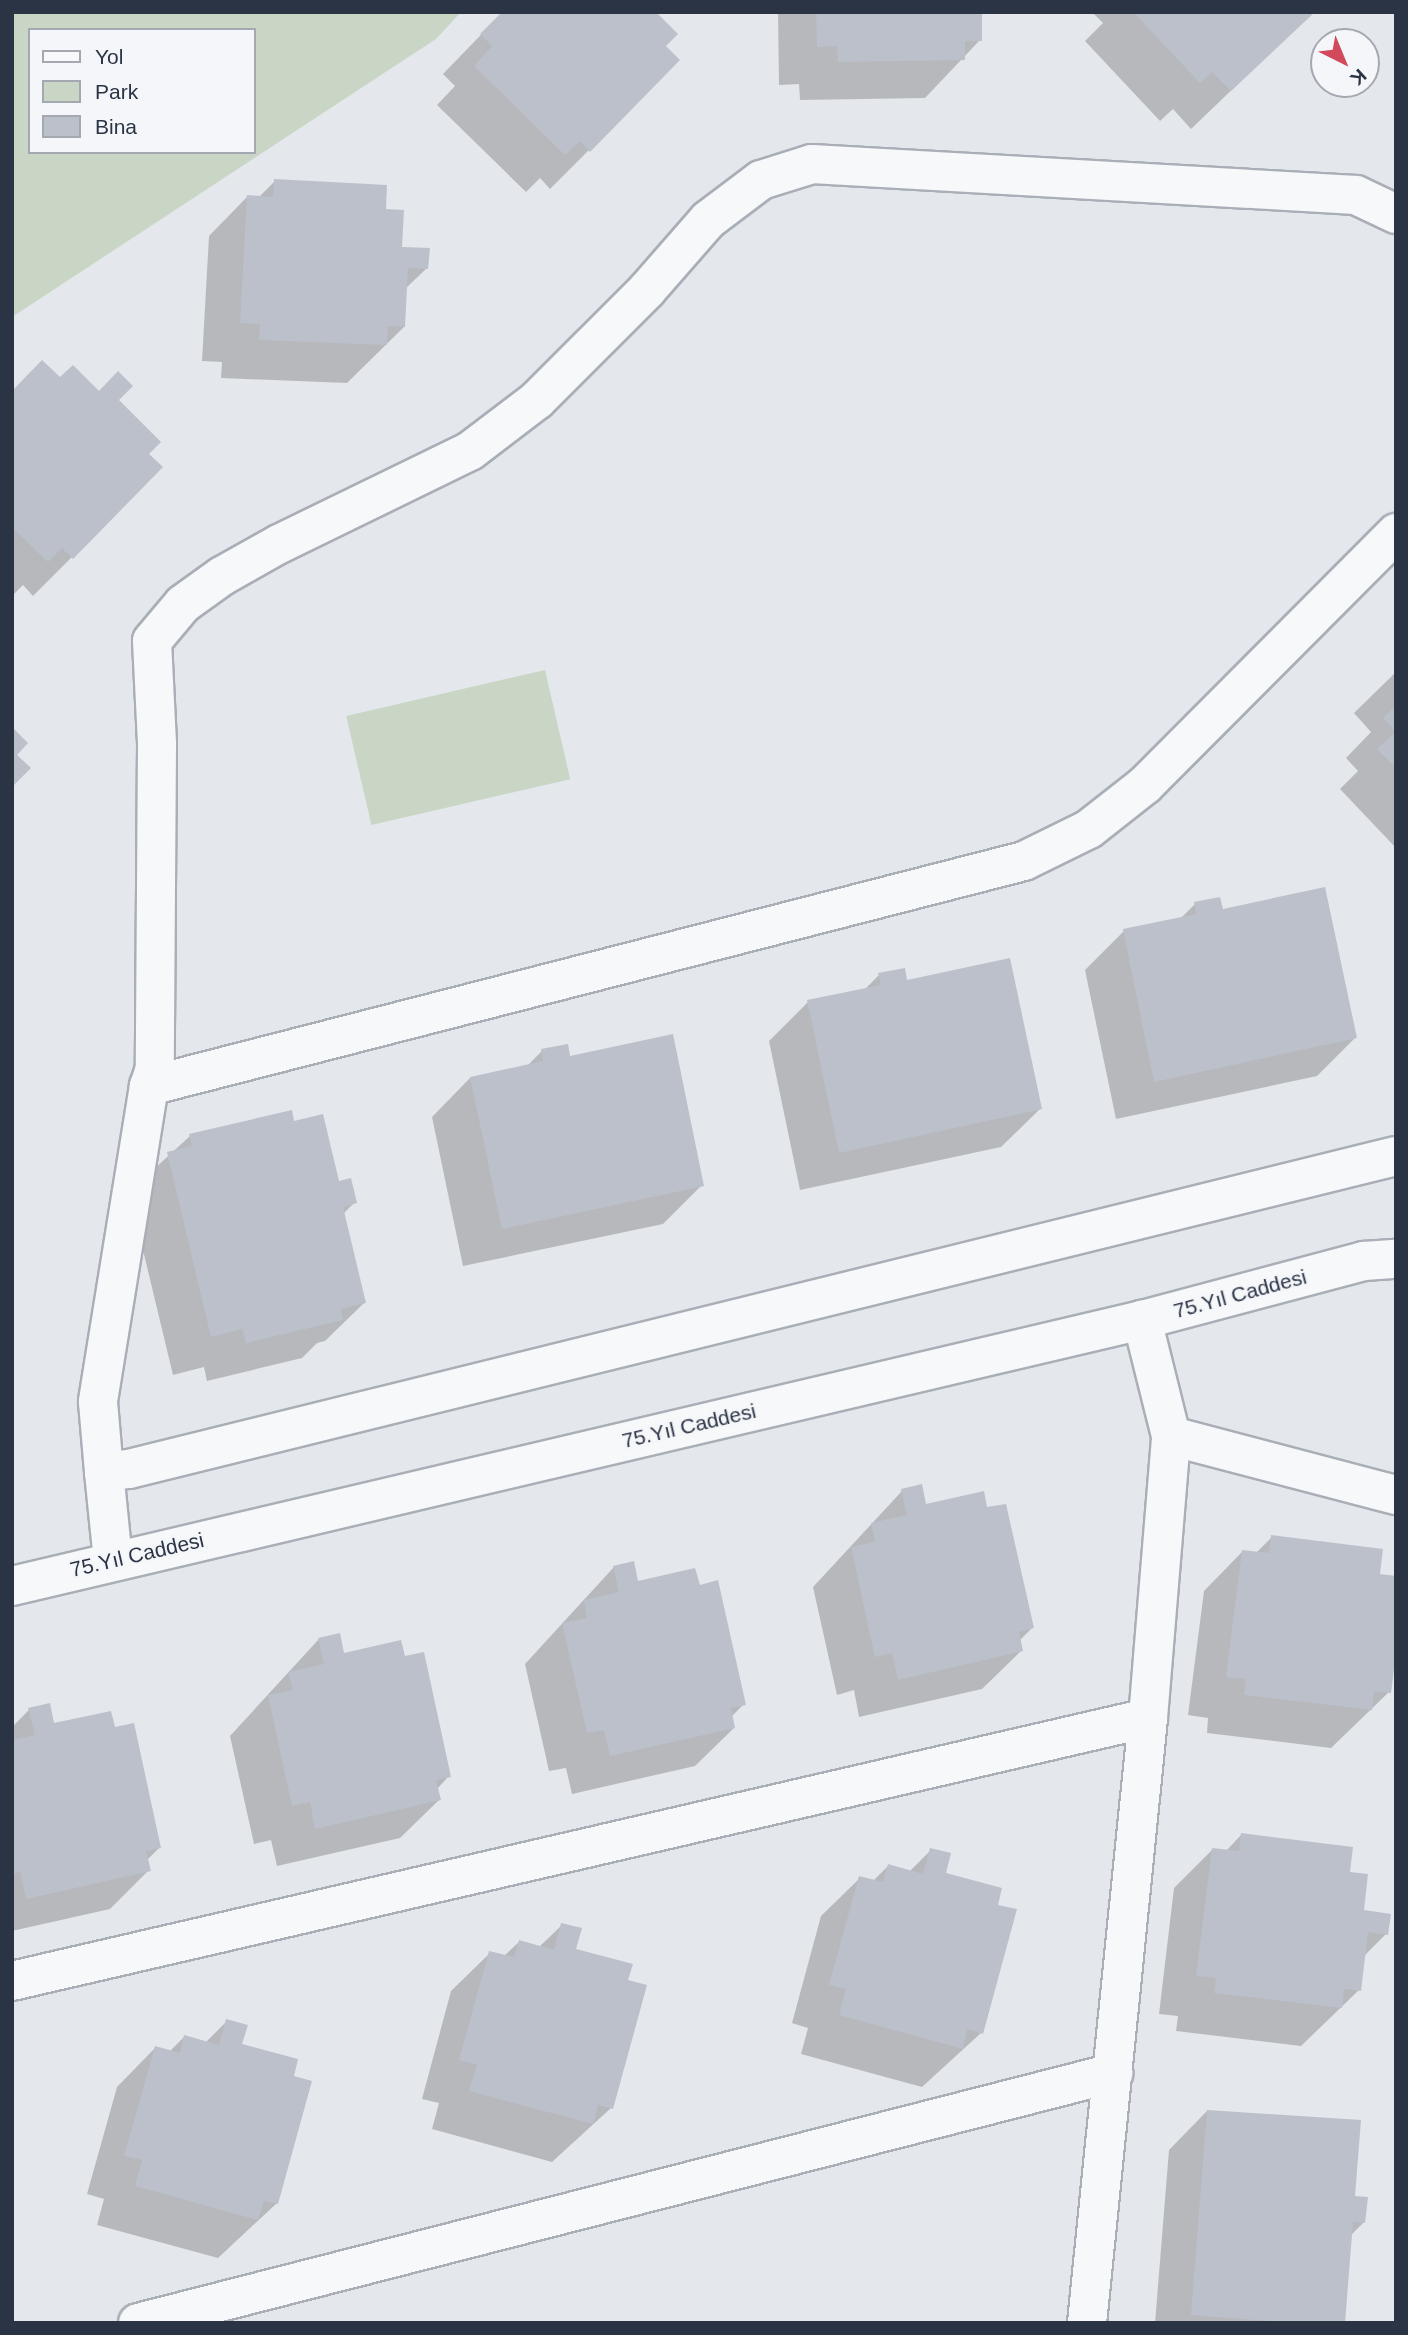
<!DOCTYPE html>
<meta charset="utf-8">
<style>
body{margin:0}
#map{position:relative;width:1408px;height:2335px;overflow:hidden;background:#e4e7ec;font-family:Helvetica,sans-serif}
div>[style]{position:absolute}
.green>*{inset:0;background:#c9d6c5;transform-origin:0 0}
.shadow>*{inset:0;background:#0003}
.building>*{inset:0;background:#bbc0ca}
.roads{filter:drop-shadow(2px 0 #a9aeb7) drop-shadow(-2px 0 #a9aeb7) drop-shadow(0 2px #a9aeb7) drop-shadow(0 -2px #a9aeb7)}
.minor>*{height:38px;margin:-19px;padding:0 19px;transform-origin:19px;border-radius:19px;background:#f7f8fa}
span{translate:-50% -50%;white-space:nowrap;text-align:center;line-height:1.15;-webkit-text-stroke:5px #f4f6f9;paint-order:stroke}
.street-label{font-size:21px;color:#2b3445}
.frame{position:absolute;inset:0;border:14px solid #2b3445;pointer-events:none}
.legend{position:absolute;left:28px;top:28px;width:228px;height:126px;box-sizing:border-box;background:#f4f6f9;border:2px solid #a4a8b1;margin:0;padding:9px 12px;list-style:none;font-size:21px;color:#2b3445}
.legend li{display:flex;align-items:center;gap:14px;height:35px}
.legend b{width:35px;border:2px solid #a4a8b1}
.north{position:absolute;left:1310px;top:28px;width:70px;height:70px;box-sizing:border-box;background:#f4f6f9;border:2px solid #a4a8b1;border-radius:50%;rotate:137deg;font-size:19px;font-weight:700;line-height:28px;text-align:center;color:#2b3445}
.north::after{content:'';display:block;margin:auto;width:24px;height:32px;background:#d1495b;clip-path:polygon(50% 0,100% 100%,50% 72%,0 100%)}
</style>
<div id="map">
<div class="green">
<i style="clip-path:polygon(evenodd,12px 12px,461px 12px,436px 39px,12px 317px,12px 12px,30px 30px,254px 30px,254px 152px,30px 152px,30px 30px)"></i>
<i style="left:545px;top:670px;width:112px;height:204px;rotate:77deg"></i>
</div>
<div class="shadow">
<i style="clip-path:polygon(503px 12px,664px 46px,589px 150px,550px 189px,540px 178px,526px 192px,437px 105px,455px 86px,443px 74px)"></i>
<i style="clip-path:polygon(778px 12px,980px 12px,980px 40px,925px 98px,800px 100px,799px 84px,779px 85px)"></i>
<i style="clip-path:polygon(1092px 12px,1313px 12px,1191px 129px,1173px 109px,1160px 121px,1085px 41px,1103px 23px)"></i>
<i style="clip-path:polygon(275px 181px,384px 211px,400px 249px,427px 268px,405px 289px,404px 327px,347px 383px,221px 378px,222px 362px,202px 361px,209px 236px,247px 197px,258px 198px)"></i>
<i style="clip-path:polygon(60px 380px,116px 400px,72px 557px,33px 596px,23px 585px,12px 596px,12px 393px)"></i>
<i style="clip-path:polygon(1396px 672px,1396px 848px,1340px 789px,1358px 771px,1346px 758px,1371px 732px,1354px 713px)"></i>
<i style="clip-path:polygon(1195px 904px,1222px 911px,1355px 1038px,1317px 1076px,1116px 1119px,1085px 970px,1124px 931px,1179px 920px)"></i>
<i style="clip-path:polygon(879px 975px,906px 982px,1040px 1109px,1001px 1147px,800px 1190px,769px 1041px,808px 1002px,864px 990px)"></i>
<i style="clip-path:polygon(542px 1051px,569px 1058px,702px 1185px,663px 1224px,463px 1266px,432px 1117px,470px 1078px,526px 1067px)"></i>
<i style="clip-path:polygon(293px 1123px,355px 1202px,343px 1214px,364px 1303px,325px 1341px,317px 1343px,302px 1358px,207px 1381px,204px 1367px,173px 1375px,129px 1192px,190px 1136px)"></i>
<i style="clip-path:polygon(902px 1491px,925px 1506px,1032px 1628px,1019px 1641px,1021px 1651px,982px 1689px,859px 1717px,854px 1690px,837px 1695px,813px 1587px)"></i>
<i style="clip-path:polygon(1272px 1537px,1378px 1576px,1396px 1614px,1396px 1657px,1389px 1692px,1331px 1748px,1207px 1733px,1208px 1718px,1188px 1715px,1204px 1591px,1242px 1552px,1256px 1553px)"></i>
<i style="clip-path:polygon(614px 1567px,637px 1583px,744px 1704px,731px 1717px,734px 1728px,695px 1766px,572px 1794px,566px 1768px,549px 1771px,525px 1664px)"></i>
<i style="clip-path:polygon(319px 1639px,342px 1655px,449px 1776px,437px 1789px,439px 1800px,400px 1838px,277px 1866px,271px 1840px,254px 1844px,230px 1736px)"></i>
<i style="clip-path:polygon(29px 1710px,53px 1725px,114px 1729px,160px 1847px,147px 1860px,149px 1870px,110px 1909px,12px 1931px,12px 1727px)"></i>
<i style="clip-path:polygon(1241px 1835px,1348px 1873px,1362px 1912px,1386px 1934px,1363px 1957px,1359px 1990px,1301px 2046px,1176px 2031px,1178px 2016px,1159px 2014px,1174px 1888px,1213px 1849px,1226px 1851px)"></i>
<i style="clip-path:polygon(931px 1850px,943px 1874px,996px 1906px,981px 2033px,922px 2087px,801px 2054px,808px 2028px,792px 2023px,821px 1916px,860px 1878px,873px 1881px,888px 1866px,909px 1872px)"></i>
<i style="clip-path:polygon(562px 1925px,574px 1950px,611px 2108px,552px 2162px,432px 2129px,439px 2103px,422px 2099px,451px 1991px,490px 1953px,504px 1956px,519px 1942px,539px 1947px)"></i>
<i style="clip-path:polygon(227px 2021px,240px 2045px,292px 2078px,277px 2203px,218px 2258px,97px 2225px,104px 2199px,87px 2194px,117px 2087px,155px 2048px,169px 2052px,184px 2037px,205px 2043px)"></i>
<i style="clip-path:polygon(1207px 2111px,1353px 2197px,1364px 2222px,1350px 2236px,1344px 2323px,1155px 2323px,1169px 2150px)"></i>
</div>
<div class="building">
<i style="clip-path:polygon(502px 12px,656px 12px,678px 34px,666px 46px,680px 60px,590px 152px,580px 141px,565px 155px,474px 66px,492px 46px,480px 34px)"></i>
<i style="clip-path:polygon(816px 12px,982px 12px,982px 41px,965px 41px,965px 60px,838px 62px,837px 46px,817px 47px)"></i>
<i style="clip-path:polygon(1133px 12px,1315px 12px,1231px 91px,1212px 72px,1200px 83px)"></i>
<i style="clip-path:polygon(274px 179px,387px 185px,386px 209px,404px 210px,402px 247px,430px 248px,428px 269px,408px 268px,405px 327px,388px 326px,387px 345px,259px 340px,260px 324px,240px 323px,247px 195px,273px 197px)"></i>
<i style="clip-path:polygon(42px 360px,60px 377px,73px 365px,99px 391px,118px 371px,133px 386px,119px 400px,161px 442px,149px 454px,163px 467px,73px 559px,62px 548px,48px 562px,12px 527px,12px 391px)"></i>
<i style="clip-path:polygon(1396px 706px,1396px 768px,1377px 749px,1396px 732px,1383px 718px)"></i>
<i style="clip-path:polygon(12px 727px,28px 743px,17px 755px,31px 768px,12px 787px)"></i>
<i style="clip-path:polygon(1325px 887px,1357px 1038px,1154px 1082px,1123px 929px,1196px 914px,1194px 902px,1220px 897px,1223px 909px)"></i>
<i style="clip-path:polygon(1010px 958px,1042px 1109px,839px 1153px,807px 1000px,881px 985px,878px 973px,905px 968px,907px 980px)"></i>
<i style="clip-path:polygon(673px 1034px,704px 1186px,502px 1229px,470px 1077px,543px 1061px,541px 1049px,568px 1044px,570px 1056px)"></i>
<i style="clip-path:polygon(292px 1110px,294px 1121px,323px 1114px,339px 1181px,351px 1178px,357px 1203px,343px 1207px,366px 1303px,341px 1309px,343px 1320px,246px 1343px,242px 1329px,211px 1337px,167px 1152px,192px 1146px,189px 1134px)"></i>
<i style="clip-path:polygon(922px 1484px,926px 1504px,984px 1491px,987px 1507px,1006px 1504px,1034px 1628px,1019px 1632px,1023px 1651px,898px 1680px,892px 1653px,875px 1657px,851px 1547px,875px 1542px,871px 1523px,907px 1515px,901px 1489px)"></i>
<i style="clip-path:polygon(1271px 1535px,1383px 1549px,1380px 1574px,1396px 1576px,1396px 1652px,1391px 1693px,1374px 1691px,1372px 1710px,1244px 1695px,1246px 1679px,1226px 1677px,1242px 1550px,1269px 1553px)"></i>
<i style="clip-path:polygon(634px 1561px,638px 1581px,695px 1568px,700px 1585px,718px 1580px,746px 1705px,731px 1708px,735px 1728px,610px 1756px,604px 1730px,587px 1733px,562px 1623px,587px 1618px,584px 1600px,619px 1592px,613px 1566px)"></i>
<i style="clip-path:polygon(340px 1633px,344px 1653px,401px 1640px,405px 1656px,424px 1652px,451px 1777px,436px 1780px,441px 1800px,315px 1829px,310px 1802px,292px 1806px,268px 1695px,293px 1690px,288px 1672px,324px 1664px,318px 1638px)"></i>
<i style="clip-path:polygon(50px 1703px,54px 1723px,111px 1711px,115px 1727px,134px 1723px,161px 1848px,146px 1851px,151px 1871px,26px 1899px,20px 1872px,12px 1874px,12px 1740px,35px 1735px,28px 1708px)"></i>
<i style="clip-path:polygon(1241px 1833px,1353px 1847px,1350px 1872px,1368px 1874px,1364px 1910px,1391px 1914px,1388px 1935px,1368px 1932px,1361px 1991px,1344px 1989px,1342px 2008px,1214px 1993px,1216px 1978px,1196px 1976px,1212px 1848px,1239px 1851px)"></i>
<i style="clip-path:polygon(930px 1848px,951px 1853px,946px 1873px,1002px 1888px,998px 1905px,1017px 1909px,983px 2034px,967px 2029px,963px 2049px,839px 2015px,846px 1989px,829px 1985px,859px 1876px,883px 1882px,888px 1864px,923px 1874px)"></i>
<i style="clip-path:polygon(561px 1923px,582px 1928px,576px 1949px,633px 1964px,628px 1980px,647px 1985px,613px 2109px,598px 2105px,593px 2124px,469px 2091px,477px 2065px,459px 2060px,489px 1951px,514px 1957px,519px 1940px,554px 1950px)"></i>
<i style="clip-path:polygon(226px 2019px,248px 2025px,242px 2044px,298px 2059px,294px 2076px,312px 2081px,278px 2204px,264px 2201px,258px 2220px,135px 2186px,142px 2160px,124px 2156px,155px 2046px,180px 2053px,184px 2035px,219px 2045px)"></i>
<i style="clip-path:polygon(1207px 2110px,1361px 2120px,1355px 2196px,1368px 2197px,1365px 2223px,1353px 2222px,1345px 2323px,1293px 2323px,1191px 2315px)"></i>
</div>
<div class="roads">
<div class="minor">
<i style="left:1396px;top:214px;width:44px;rotate:-154.6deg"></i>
<i style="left:1356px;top:195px;width:545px;rotate:-176.74deg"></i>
<i style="left:812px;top:164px;width:53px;rotate:162.6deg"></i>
<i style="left:761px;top:180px;width:66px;rotate:143deg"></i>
<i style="left:708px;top:220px;width:93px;rotate:131.1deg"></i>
<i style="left:647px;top:290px;width:156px;rotate:135deg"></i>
<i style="left:537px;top:400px;width:84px;rotate:142.7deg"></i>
<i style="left:470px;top:451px;width:212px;rotate:154deg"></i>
<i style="left:279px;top:544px;width:65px;rotate:150.7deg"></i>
<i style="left:222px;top:576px;width:48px;rotate:144.3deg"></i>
<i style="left:183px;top:604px;width:48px;rotate:130deg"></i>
<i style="left:152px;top:641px;width:104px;rotate:87.2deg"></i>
<i style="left:157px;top:745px;width:323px;rotate:90.4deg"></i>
<i style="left:155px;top:1068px;width:19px;rotate:108deg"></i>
<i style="left:149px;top:1086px;width:320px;rotate:99.2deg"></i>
<i style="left:98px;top:1402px;width:70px;rotate:85.1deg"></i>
<i style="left:104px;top:1472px;width:25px;rotate:-7deg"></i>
<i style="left:129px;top:1469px;width:1305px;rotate:-13.88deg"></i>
<i style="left:149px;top:1086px;width:903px;rotate:-14.42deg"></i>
<i style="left:1024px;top:861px;width:72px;rotate:-26.2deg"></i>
<i style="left:1089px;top:829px;width:71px;rotate:-38.2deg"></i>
<i style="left:1145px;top:785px;width:356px;rotate:-45.1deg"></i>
<i style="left:1171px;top:1436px;width:233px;rotate:14.7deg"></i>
<i style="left:104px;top:1472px;width:89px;rotate:84.2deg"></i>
<i style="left:12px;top:1586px;width:1161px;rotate:-13.25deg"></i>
<i style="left:1142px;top:1320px;width:230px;rotate:-14.9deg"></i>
<i style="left:1364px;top:1261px;width:32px;rotate:-4deg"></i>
<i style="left:12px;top:1981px;width:1166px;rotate:-13.04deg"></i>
<i style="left:1148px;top:1718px;width:283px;rotate:-85.3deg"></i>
<i style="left:1171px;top:1436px;width:120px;rotate:-104deg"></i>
<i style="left:138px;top:2323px;width:1007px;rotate:-14.38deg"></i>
<i style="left:1087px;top:2323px;width:608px;rotate:-84.24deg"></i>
</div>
</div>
<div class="street-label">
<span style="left:1240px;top:1294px;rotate:-15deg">75.Yıl Caddesi</span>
<span style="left:689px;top:1426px;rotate:-13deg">75.Yıl Caddesi</span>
<span style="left:137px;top:1555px;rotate:-13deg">75.Yıl Caddesi</span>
</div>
<div class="frame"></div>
<ul class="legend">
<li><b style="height:9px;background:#f7f8fa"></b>Yol</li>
<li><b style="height:19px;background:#c9d6c5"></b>Park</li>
<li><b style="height:19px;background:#bbc0ca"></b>Bina</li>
</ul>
<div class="north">K</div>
</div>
